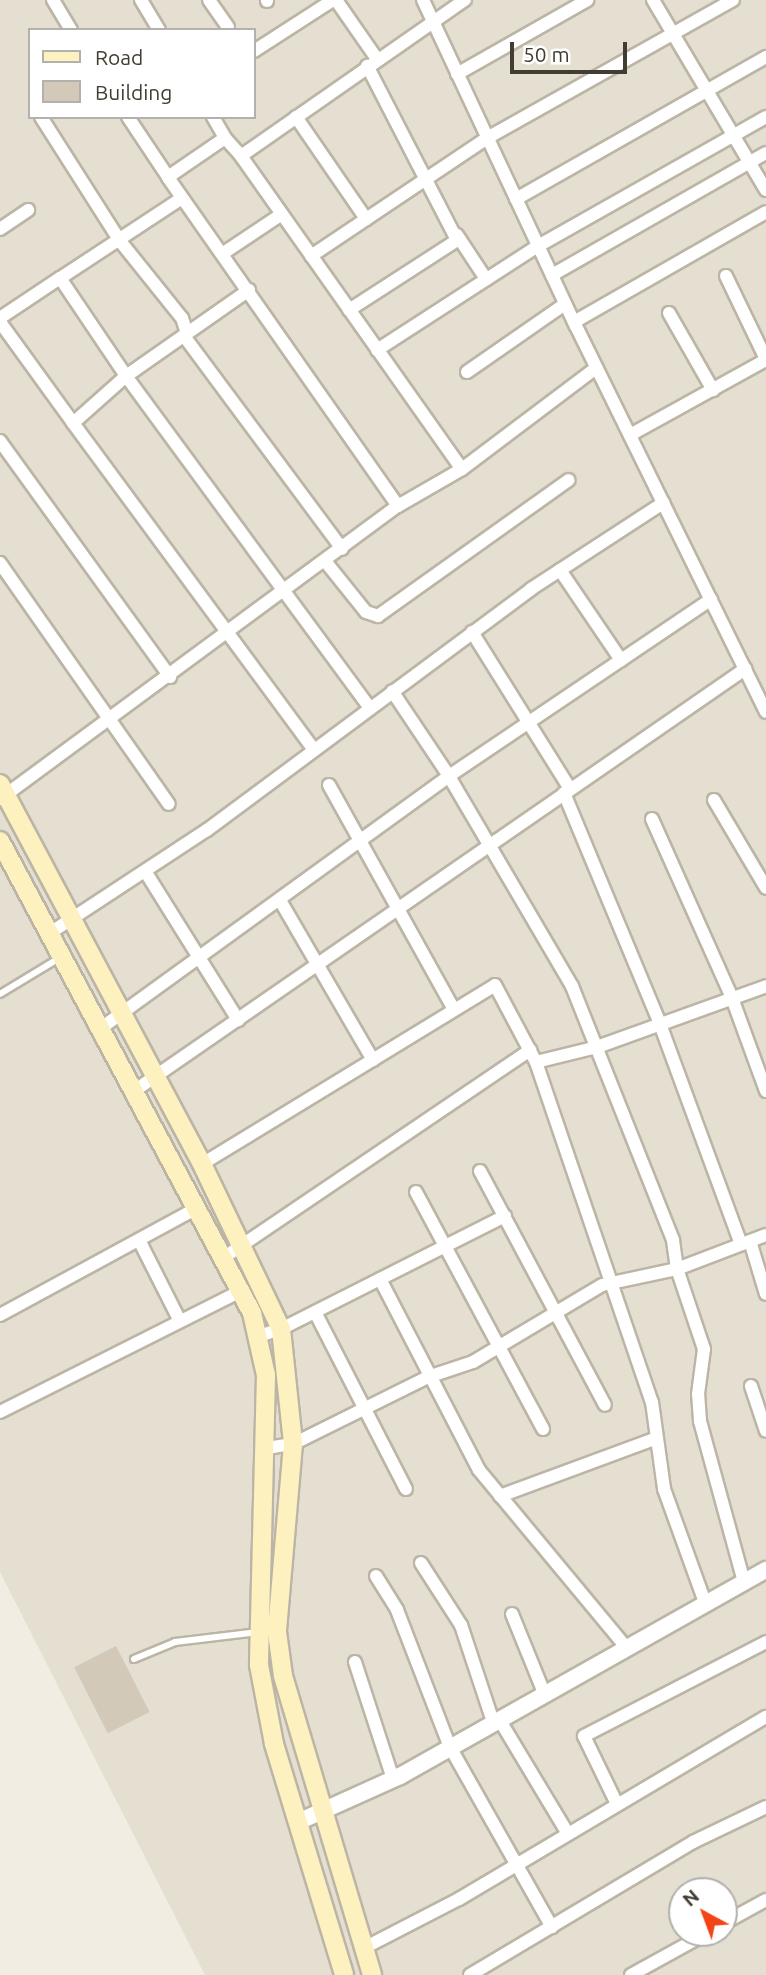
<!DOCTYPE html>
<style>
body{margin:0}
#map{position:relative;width:766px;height:1975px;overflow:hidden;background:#f1ede2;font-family:Ubuntu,sans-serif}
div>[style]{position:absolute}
.residential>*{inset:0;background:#e4dfd1}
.building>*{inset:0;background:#d2c9b8;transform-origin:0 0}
.roads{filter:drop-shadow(2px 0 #bcb5a6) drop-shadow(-2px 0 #bcb5a6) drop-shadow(0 2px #bcb5a6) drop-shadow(0 -2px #bcb5a6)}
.service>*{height:6px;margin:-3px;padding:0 3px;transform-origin:3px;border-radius:3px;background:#fff}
.minor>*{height:12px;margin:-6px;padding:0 6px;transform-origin:6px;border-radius:6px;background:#fff}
.tertiary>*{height:16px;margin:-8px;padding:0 8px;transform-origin:8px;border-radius:8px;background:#fff}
.secondary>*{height:18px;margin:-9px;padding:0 9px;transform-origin:9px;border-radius:9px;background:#fdf1c0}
span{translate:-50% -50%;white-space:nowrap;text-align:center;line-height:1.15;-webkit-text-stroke:5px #fff;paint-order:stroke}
.legend{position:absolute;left:28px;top:28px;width:228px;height:91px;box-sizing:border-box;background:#fff;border:2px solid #b3b1ad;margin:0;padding:9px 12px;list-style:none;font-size:21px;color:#423d33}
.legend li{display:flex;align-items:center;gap:14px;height:35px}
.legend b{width:35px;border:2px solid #b3b1ad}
.north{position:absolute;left:668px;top:1877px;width:70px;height:70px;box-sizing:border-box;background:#fff;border:2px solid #b3b1ad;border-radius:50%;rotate:319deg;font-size:19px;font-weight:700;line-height:28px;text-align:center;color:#423d33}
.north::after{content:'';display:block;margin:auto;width:24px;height:32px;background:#f34417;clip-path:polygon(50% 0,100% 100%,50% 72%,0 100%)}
.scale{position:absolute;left:510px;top:42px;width:117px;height:32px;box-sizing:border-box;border:4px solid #423d33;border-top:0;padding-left:9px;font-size:21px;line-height:24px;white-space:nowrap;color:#423d33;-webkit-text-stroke:5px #fff;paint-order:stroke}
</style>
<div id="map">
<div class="residential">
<i style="clip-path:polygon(evenodd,0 0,766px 0,766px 1975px,205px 1975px,0 1572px,0 0,30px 30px,254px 30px,254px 117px,30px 117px,30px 30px,0 0,682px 1891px,724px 1891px,724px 1933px,682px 1933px,682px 1891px)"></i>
</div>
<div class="building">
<i style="left:116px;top:1646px;width:74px;height:47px;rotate:63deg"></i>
</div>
<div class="roads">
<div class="service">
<i style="left:0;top:994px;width:71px;rotate:-31.2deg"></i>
<i style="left:134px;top:1659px;width:44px;rotate:-22.5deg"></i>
<i style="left:175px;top:1642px;width:84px;rotate:-6.9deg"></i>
</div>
<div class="minor">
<i style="left:53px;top:0;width:35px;rotate:59deg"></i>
<i style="left:141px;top:0;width:35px;rotate:59deg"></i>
<i style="left:209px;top:0;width:33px;rotate:55deg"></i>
<i style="left:267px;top:0;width:1px;rotate:90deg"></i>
<i style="left:336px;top:0;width:72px;rotate:55.2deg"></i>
<i style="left:423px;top:0;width:360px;rotate:64.9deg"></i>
<i style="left:576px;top:326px;width:430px;rotate:63.8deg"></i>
<i style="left:653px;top:0;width:221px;rotate:59.3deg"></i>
<i style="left:254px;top:51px;width:94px;rotate:-32.8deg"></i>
<i style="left:457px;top:74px;width:150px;rotate:-29.6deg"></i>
<i style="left:41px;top:117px;width:147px;rotate:57.5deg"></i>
<i style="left:120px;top:241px;width:99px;rotate:51.2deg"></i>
<i style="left:182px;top:318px;width:16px;rotate:72deg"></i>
<i style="left:128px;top:117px;width:72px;rotate:56.3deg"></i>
<i style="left:213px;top:117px;width:24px;rotate:60deg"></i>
<i style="left:296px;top:117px;width:124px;rotate:55.5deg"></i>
<i style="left:241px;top:156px;width:383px;rotate:54.8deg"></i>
<i style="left:462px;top:469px;width:74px;rotate:150deg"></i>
<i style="left:182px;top:198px;width:146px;rotate:146.7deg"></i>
<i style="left:60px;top:278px;width:118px;rotate:56deg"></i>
<i style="left:126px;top:376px;width:71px;rotate:138.4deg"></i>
<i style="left:73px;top:423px;width:406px;rotate:53.6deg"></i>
<i style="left:516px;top:199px;width:288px;rotate:-29.6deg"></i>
<i style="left:0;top:229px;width:34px;rotate:-34deg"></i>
<i style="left:457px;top:235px;width:53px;rotate:56.6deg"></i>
<i style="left:222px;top:254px;width:72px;rotate:-33.7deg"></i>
<i style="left:311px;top:256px;width:212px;rotate:-33.8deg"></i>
<i style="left:487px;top:138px;width:282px;rotate:-29.3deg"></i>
<i style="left:552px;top:275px;width:246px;rotate:-29.7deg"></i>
<i style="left:726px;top:276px;width:92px;rotate:64.3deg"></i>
<i style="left:249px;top:290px;width:150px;rotate:145deg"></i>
<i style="left:126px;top:376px;width:412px;rotate:53.7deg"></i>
<i style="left:349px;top:310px;width:129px;rotate:-32.9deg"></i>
<i style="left:457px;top:240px;width:196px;rotate:-117.3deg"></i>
<i style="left:669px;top:313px;width:89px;rotate:60.3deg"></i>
<i style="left:0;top:318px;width:72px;rotate:-33.7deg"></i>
<i style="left:0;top:322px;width:125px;rotate:54.1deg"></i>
<i style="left:574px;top:322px;width:221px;rotate:-29.8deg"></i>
<i style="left:184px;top:336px;width:265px;rotate:53.4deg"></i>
<i style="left:377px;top:350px;width:192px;rotate:-32.9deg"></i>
<i style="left:538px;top:246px;width:262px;rotate:-29.5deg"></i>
<i style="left:467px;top:372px;width:119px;rotate:-34.8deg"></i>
<i style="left:630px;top:435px;width:155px;rotate:-28.9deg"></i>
<i style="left:0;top:441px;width:291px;rotate:54.2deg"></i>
<i style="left:462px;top:469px;width:168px;rotate:-37deg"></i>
<i style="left:325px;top:561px;width:65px;rotate:51.2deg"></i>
<i style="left:366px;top:612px;width:13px;rotate:18deg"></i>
<i style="left:378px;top:616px;width:234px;rotate:-35.5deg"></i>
<i style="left:0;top:563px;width:294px;rotate:55deg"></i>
<i style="left:560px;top:570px;width:109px;rotate:55.9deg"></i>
<i style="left:472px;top:632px;width:185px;rotate:58deg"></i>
<i style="left:329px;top:785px;width:257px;rotate:60.9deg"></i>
<i style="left:564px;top:793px;width:250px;rotate:67.4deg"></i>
<i style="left:660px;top:1024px;width:234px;rotate:69.8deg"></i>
<i style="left:0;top:799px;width:494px;rotate:-36.4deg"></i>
<i style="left:398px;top:506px;width:401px;rotate:-125deg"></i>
<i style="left:168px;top:177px;width:69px;rotate:-34.4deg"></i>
<i style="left:225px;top:138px;width:24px;rotate:48deg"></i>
<i style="left:241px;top:156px;width:273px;rotate:-34.9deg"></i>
<i style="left:714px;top:800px;width:102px;rotate:59.4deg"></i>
<i style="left:652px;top:819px;width:196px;rotate:65.9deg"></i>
<i style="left:732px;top:998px;width:99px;rotate:69.9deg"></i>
<i style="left:145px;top:871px;width:176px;rotate:58deg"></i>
<i style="left:281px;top:902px;width:183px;rotate:59.8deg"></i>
<i style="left:50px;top:933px;width:188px;rotate:-33.3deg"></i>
<i style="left:207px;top:830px;width:404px;rotate:-36.6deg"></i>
<i style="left:531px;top:589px;width:158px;rotate:-33.1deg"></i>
<i style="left:101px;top:1028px;width:430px;rotate:-35.9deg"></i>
<i style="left:449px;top:776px;width:316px;rotate:-34deg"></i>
<i style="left:536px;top:1062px;width:359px;rotate:71.2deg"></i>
<i style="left:652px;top:1402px;width:88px;rotate:82.1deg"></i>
<i style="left:664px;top:1489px;width:120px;rotate:70.1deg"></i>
<i style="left:134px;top:1091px;width:743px;rotate:-34.63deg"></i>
<i style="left:202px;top:1164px;width:343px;rotate:-31.4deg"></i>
<i style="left:495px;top:985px;width:87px;rotate:62deg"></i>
<i style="left:536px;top:1062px;width:63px;rotate:-13.8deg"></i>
<i style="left:597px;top:1047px;width:180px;rotate:-19.8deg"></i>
<i style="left:480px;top:1171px;width:265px;rotate:61.9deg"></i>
<i style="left:416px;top:1192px;width:269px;rotate:61.8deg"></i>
<i style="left:139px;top:1240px;width:91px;rotate:63.2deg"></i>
<i style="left:750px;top:1241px;width:55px;rotate:73.2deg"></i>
<i style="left:223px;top:1258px;width:371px;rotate:-34.1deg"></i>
<i style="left:380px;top:1279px;width:215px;rotate:62.6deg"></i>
<i style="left:479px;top:1470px;width:230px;rotate:50.3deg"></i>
<i style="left:315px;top:1312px;width:199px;rotate:62.8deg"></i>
<i style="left:0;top:1315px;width:222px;rotate:-28.5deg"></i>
<i style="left:259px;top:1336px;width:23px;rotate:-18deg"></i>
<i style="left:281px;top:1329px;width:251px;rotate:-26.8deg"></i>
<i style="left:751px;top:1386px;width:47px;rotate:71.6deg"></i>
<i style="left:0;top:1412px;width:267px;rotate:-26.7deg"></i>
<i style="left:267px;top:1448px;width:26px;rotate:-9deg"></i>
<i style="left:293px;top:1444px;width:151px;rotate:-26.4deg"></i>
<i style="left:428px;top:1377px;width:47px;rotate:-18.4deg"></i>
<i style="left:473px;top:1362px;width:150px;rotate:-30.8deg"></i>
<i style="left:602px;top:1285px;width:77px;rotate:-12deg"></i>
<i style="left:677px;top:1269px;width:29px;rotate:-98deg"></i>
<i style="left:673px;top:1240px;width:273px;rotate:-111.7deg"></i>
<i style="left:572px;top:986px;width:243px;rotate:-120.4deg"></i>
<i style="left:449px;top:776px;width:102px;rotate:-123.8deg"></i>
<i style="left:500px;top:1496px;width:167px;rotate:-20.3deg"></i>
<i style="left:421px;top:1563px;width:74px;rotate:57.2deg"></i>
<i style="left:461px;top:1625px;width:102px;rotate:71.7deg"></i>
<i style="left:376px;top:1576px;width:40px;rotate:58deg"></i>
<i style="left:397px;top:1610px;width:147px;rotate:68.9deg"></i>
<i style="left:450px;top:1747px;width:207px;rotate:60.5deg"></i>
<i style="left:744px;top:1582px;width:167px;rotate:-105.3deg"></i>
<i style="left:700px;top:1421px;width:27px;rotate:-94deg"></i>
<i style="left:698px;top:1394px;width:45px;rotate:-82.4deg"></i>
<i style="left:704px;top:1349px;width:84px;rotate:-108.6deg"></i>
<i style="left:677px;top:1269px;width:95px;rotate:-20.9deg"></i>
<i style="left:512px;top:1614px;width:85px;rotate:67.9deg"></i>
<i style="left:355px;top:1662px;width:123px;rotate:72deg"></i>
<i style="left:499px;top:1719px;width:132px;rotate:59deg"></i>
<i style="left:616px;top:1802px;width:73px;rotate:-115.9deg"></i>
<i style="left:584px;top:1736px;width:205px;rotate:-27.3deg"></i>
<i style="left:724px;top:1923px;width:48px;rotate:-28.7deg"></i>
<i style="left:362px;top:1949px;width:109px;rotate:-27.3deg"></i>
<i style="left:459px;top:1899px;width:357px;rotate:-30.7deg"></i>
<i style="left:470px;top:1975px;width:260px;rotate:-30.8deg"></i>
<i style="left:693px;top:1842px;width:81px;rotate:-25.6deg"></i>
<i style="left:631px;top:1975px;width:87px;rotate:-28.9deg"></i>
</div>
<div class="tertiary">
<i style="left:298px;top:1822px;width:112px;rotate:-24.3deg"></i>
<i style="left:400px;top:1776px;width:420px;rotate:-29.4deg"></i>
</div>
<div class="secondary">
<i style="left:0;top:784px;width:430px;rotate:62deg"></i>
<i style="left:202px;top:1164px;width:183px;rotate:64.4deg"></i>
<i style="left:281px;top:1329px;width:116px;rotate:84deg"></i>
<i style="left:293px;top:1444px;width:189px;rotate:94.9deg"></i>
<i style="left:277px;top:1632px;width:44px;rotate:82.2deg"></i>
<i style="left:283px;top:1676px;width:312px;rotate:73.4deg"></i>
<i style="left:0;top:841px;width:535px;rotate:61.9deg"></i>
<i style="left:252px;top:1313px;width:64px;rotate:77.3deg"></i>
<i style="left:266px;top:1375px;width:290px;rotate:91.4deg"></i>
<i style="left:259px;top:1665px;width:80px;rotate:79.2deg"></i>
<i style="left:274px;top:1744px;width:241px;rotate:73.1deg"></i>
</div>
</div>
<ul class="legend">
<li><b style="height:9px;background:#fdf1c0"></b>Road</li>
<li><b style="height:19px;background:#d2c9b8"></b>Building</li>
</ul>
<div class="north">N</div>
<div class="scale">50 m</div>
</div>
